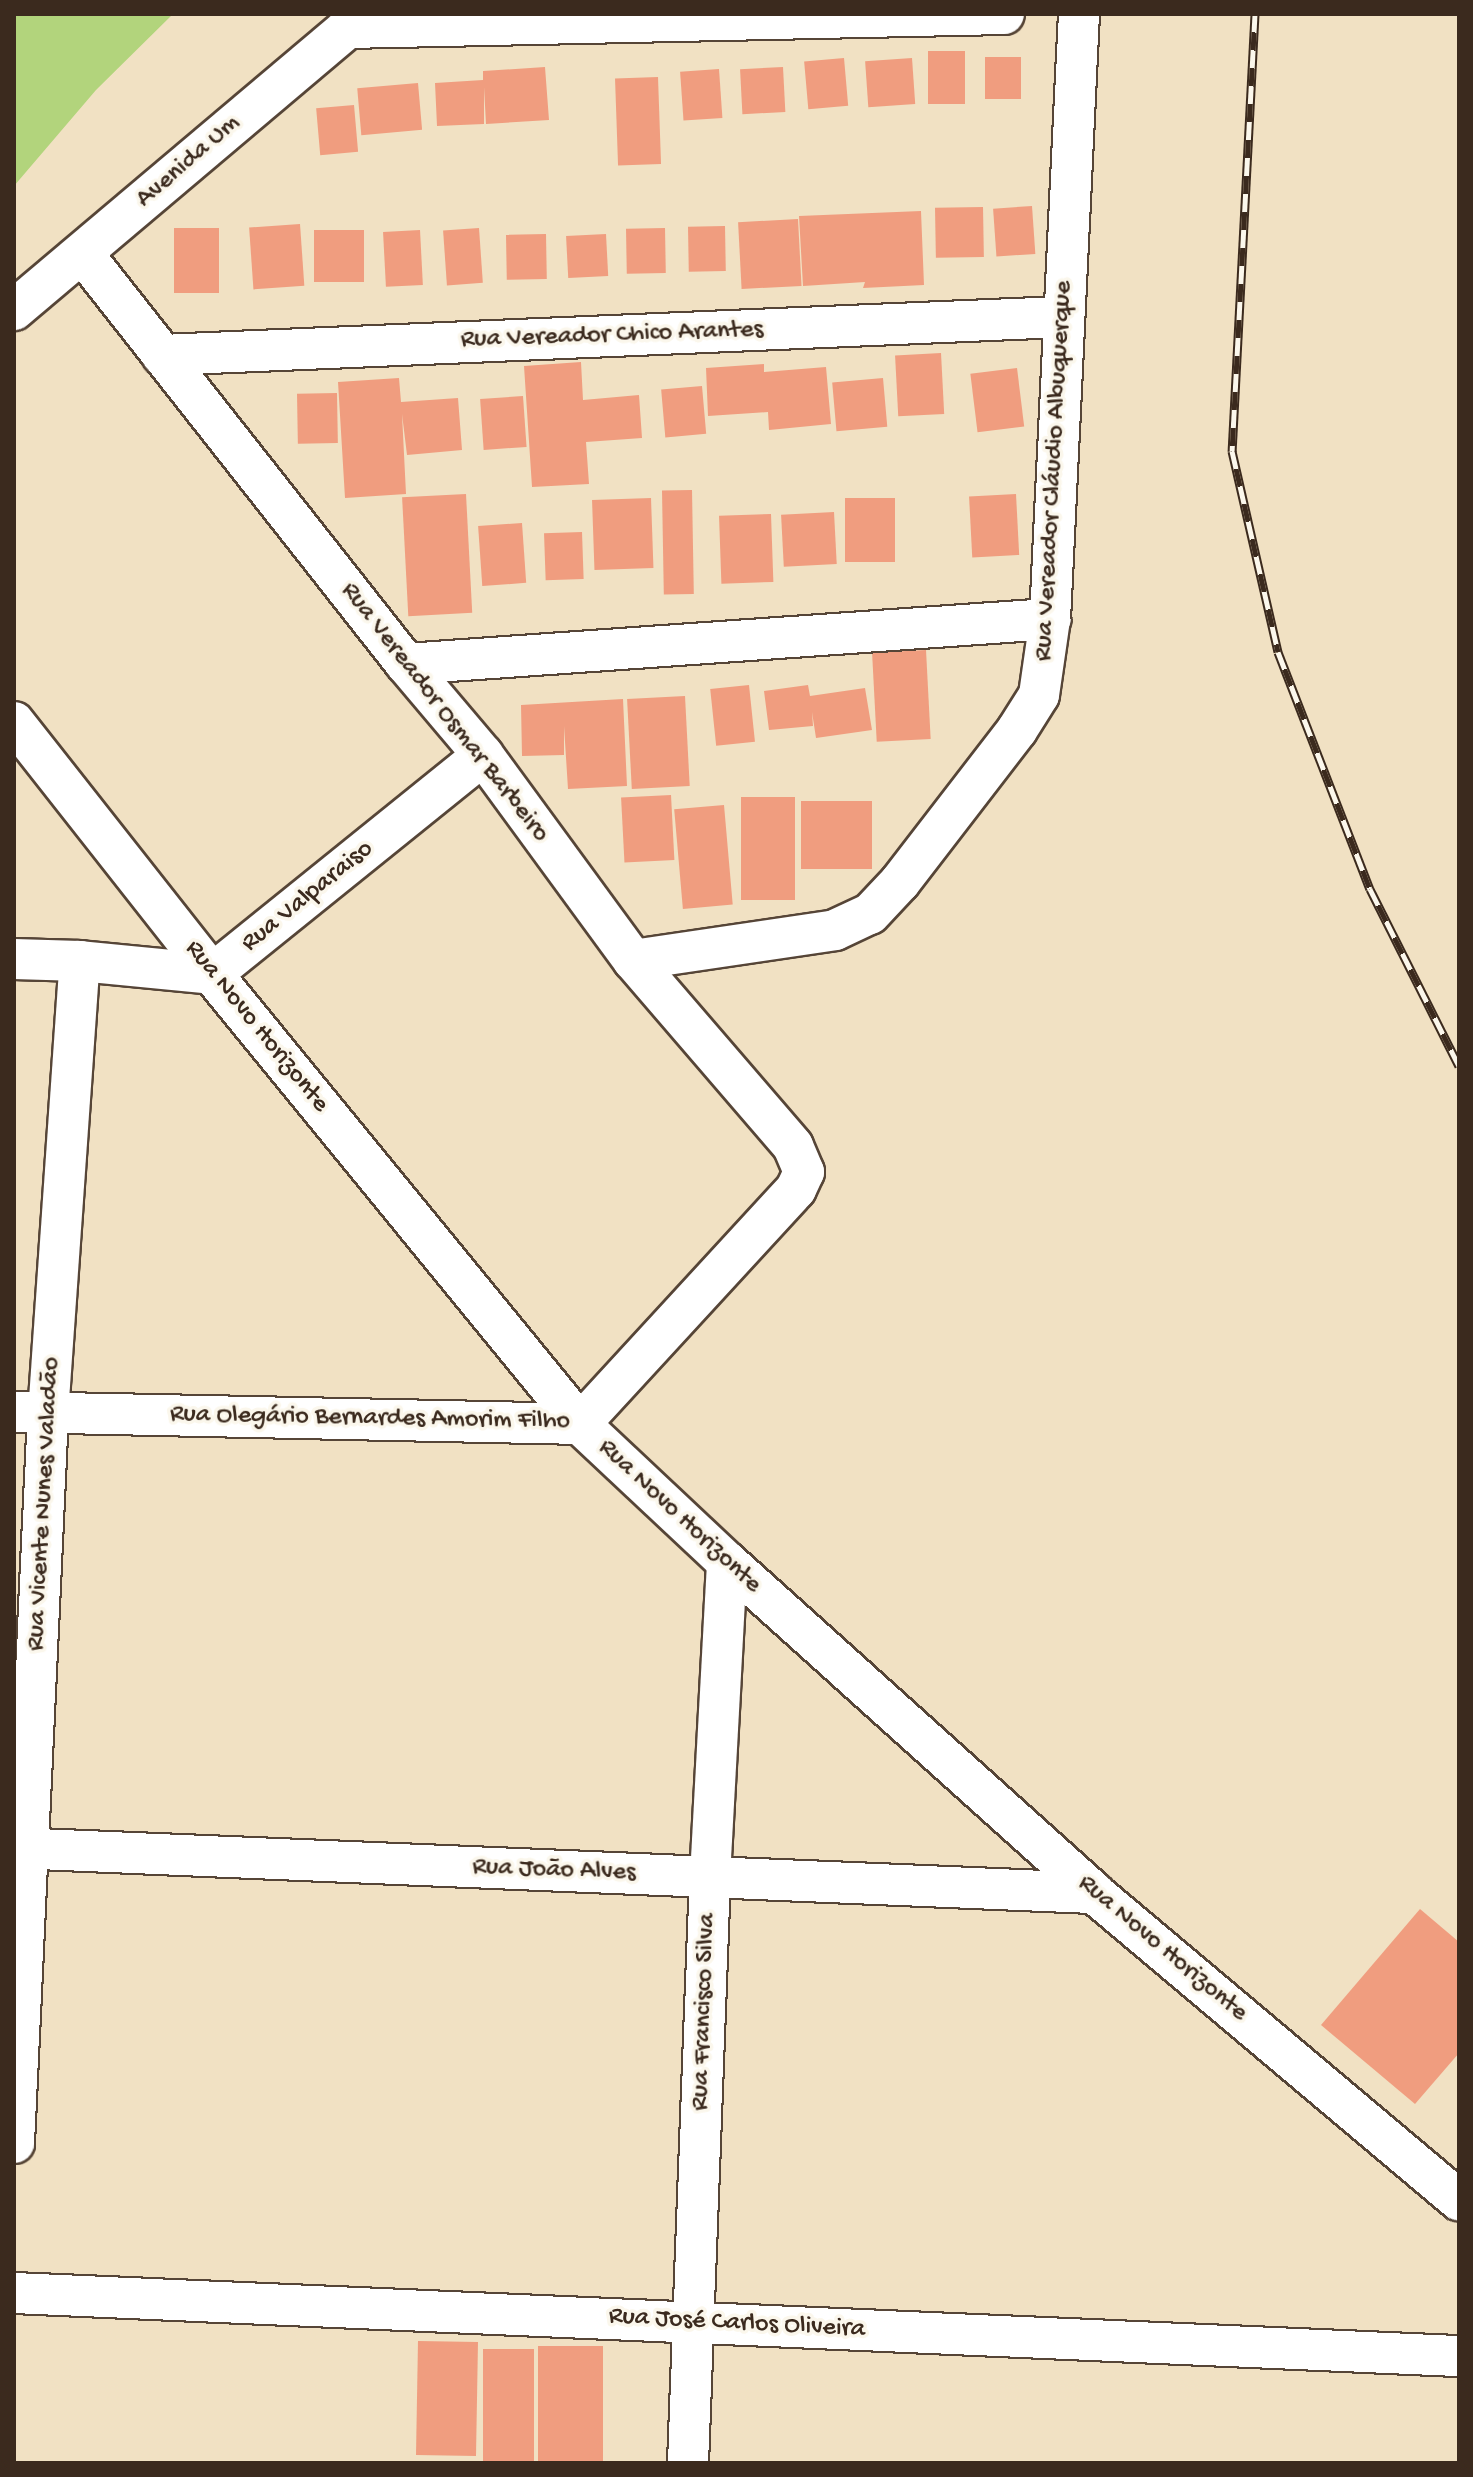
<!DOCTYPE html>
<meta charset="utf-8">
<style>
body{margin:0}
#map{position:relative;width:1473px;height:2477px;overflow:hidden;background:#f1e1c3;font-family:"Gochi Hand",sans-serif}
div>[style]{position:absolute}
.green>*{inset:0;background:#b2d47c}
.building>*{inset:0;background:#f09d7f;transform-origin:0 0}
.roads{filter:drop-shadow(2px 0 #564537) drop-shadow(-2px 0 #564537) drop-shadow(0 2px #564537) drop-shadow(0 -2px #564537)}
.street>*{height:40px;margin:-20px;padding:0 20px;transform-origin:20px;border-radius:20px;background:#fff}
.rail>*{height:9px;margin-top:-4.5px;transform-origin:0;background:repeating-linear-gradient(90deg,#fbf7ec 0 18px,#3b2a1e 0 36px);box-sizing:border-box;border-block:2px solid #3b2a1e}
span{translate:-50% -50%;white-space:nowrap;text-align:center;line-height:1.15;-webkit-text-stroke:7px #fbf7ec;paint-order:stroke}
.street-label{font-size:26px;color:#3b2a1e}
.frame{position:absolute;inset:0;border:16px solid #3b2a1e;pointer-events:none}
</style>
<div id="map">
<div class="green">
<i style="clip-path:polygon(14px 14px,173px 14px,96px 90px,14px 186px)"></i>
</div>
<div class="building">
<i style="left:928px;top:51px;width:37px;height:53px"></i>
<i style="left:1021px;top:57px;width:42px;height:36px;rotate:90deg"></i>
<i style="left:844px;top:58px;width:48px;height:40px;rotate:85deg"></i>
<i style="left:912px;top:58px;width:46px;height:47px;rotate:86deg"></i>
<i style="clip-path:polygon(545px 67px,549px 120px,486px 124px,484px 87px,484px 124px,437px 126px,435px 83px,483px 80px,483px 71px)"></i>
<i style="left:783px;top:67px;width:45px;height:43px;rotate:87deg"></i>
<i style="left:719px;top:69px;width:49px;height:39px;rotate:86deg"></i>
<i style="left:658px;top:77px;width:87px;height:43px;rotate:88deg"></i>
<i style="left:418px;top:83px;width:47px;height:61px;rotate:85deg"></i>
<i style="left:354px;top:105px;width:47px;height:38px;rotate:85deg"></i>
<i style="left:1032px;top:206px;width:48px;height:39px;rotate:86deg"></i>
<i style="left:983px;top:207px;width:50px;height:48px;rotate:89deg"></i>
<i style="clip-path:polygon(921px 211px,924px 285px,863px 288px,865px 282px,803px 286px,799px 216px)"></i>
<i style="left:798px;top:219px;width:67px;height:60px;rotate:87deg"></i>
<i style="left:300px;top:224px;width:62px;height:51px;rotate:86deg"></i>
<i style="left:725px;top:226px;width:45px;height:37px;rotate:89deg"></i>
<i style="left:174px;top:228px;width:45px;height:65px"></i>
<i style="left:479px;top:228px;width:55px;height:36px;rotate:86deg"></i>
<i style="left:665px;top:228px;width:45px;height:39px;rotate:89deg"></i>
<i style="left:314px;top:230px;width:50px;height:52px"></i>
<i style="left:420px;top:230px;width:55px;height:37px;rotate:87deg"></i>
<i style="left:546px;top:234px;width:45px;height:40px;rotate:89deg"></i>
<i style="left:606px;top:234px;width:42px;height:40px;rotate:87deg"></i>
<i style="left:941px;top:353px;width:61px;height:46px;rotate:87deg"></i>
<i style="clip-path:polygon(581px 362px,583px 400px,639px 395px,642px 438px,586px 442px,589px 484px,532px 487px,524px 366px)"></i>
<i style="clip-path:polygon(764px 364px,764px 372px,826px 367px,831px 424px,769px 430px,768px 412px,708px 416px,706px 368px)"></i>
<i style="left:1017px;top:368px;width:59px;height:47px;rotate:83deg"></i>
<i style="clip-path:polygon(399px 378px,401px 402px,458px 398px,462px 450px,407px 455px,402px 414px,406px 494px,345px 498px,338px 382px)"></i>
<i style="left:883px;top:378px;width:49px;height:51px;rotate:85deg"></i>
<i style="left:702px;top:386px;width:48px;height:41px;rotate:85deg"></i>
<i style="left:337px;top:393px;width:50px;height:40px;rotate:89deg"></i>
<i style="left:523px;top:396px;width:51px;height:43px;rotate:86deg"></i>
<i style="left:692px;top:490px;width:104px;height:30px;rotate:89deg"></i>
<i style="left:466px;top:494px;width:119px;height:64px;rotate:87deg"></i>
<i style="left:1016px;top:494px;width:61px;height:47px;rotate:87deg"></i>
<i style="left:651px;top:498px;width:70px;height:59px;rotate:88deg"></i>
<i style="left:845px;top:498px;width:50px;height:64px"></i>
<i style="left:834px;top:512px;width:52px;height:53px;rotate:87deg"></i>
<i style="left:771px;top:514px;width:68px;height:52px;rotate:88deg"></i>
<i style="left:522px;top:523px;width:60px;height:44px;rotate:86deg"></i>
<i style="left:582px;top:532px;width:47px;height:38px;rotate:88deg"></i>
<i style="left:926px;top:650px;width:89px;height:54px;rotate:87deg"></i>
<i style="left:749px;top:685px;width:57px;height:39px;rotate:84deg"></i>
<i style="clip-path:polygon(808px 685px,810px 696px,865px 688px,872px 730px,816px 738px,812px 712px,813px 726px,769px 730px,764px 691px)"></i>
<i style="left:685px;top:696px;width:90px;height:58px;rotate:87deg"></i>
<i style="clip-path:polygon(623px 699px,627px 786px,568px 789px,564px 726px,564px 755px,522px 756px,521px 705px)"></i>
<i style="left:671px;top:795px;width:65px;height:50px;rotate:87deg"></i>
<i style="left:741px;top:797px;width:54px;height:103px"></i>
<i style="left:801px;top:801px;width:71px;height:68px"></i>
<i style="left:724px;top:805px;width:100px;height:50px;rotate:85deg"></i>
<i style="clip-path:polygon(1420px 1909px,1459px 1942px,1459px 2053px,1415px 2104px,1321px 2025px)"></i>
<i style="left:418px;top:2341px;width:60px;height:114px;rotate:1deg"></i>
<i style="left:538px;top:2346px;width:65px;height:117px"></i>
<i style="left:483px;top:2349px;width:51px;height:113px"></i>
</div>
<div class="roads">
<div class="street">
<i style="left:347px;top:28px;width:657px;rotate:-1.22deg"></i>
<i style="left:14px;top:310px;width:458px;rotate:-40.2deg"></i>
<i style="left:162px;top:355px;width:902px;rotate:-2.42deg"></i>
<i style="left:406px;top:664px;width:646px;rotate:-4deg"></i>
<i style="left:14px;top:722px;width:320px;rotate:51.8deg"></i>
<i style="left:212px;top:974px;width:581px;rotate:50.72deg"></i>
<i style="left:580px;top:1424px;width:202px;rotate:43.2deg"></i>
<i style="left:727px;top:1562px;width:494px;rotate:42deg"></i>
<i style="left:1094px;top:1893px;width:477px;rotate:40.1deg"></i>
<i style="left:14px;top:959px;width:66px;rotate:1.7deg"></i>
<i style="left:80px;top:961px;width:133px;rotate:5.6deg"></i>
<i style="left:212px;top:974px;width:348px;rotate:-38.9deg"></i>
<i style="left:633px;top:960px;width:204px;rotate:-8.4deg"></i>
<i style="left:835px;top:930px;width:38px;rotate:-25deg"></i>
<i style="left:870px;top:914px;width:44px;rotate:-46.8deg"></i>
<i style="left:900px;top:882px;width:192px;rotate:-52.4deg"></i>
<i style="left:1017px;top:730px;width:41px;rotate:-57.8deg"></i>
<i style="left:1039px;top:695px;width:77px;rotate:-81.8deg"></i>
<i style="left:1050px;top:619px;width:606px;rotate:-87.26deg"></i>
<i style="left:14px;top:1412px;width:566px;rotate:1.21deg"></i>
<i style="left:580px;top:1424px;width:319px;rotate:-47.4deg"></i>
<i style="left:796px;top:1189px;width:19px;rotate:-65deg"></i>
<i style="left:804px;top:1172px;width:28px;rotate:-113deg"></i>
<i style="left:793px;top:1146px;width:245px;rotate:-130.7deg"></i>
<i style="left:633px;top:960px;width:254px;rotate:-126.2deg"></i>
<i style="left:483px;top:755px;width:119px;rotate:-130.2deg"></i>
<i style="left:406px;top:664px;width:522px;rotate:-128.23deg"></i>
<i style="left:14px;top:1848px;width:1081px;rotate:2.39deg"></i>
<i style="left:14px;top:2143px;width:730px;rotate:-87.33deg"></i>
<i style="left:48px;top:1414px;width:454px;rotate:-86deg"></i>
<i style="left:14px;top:2293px;width:1446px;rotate:2.5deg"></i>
<i style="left:688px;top:2463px;width:586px;rotate:-87.85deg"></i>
<i style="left:710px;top:1877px;width:315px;rotate:-86.9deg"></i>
</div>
</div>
<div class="rail">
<i style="left:1255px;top:14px;width:438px;rotate:93deg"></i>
<i style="left:1232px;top:451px;width:206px;rotate:77.1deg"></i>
<i style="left:1278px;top:652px;width:254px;rotate:68.8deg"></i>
<i style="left:1370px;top:889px;width:198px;rotate:63.3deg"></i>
</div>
<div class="street-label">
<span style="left:189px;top:162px;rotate:-41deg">Avenida Um</span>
<span style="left:612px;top:336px;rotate:-2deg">Rua Vereador Chico Arantes</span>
<span style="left:1055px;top:471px;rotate:-87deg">Rua Vereador Cláudio Albuquerque</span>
<span style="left:444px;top:713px;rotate:52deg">Rua Vereador Osmar Barbeiro</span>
<span style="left:308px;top:897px;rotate:-39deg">Rua Valparaiso</span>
<span style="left:256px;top:1027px;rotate:51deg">Rua Novo Horizonte</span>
<span style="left:370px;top:1419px;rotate:1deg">Rua Olegário Bernardes Amorim Filho</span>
<span style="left:45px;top:1504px;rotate:-87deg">Rua Vicente Nunes Valadão</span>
<span style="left:679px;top:1517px;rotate:43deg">Rua Novo Horizonte</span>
<span style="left:554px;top:1871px;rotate:2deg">Rua João Alves</span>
<span style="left:1162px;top:1949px;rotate:40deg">Rua Novo Horizonte</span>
<span style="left:705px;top:2012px;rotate:-88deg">Rua Francisco Silva</span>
<span style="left:737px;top:2324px;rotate:3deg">Rua José Carlos Oliveira</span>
</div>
<div class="frame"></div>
</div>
